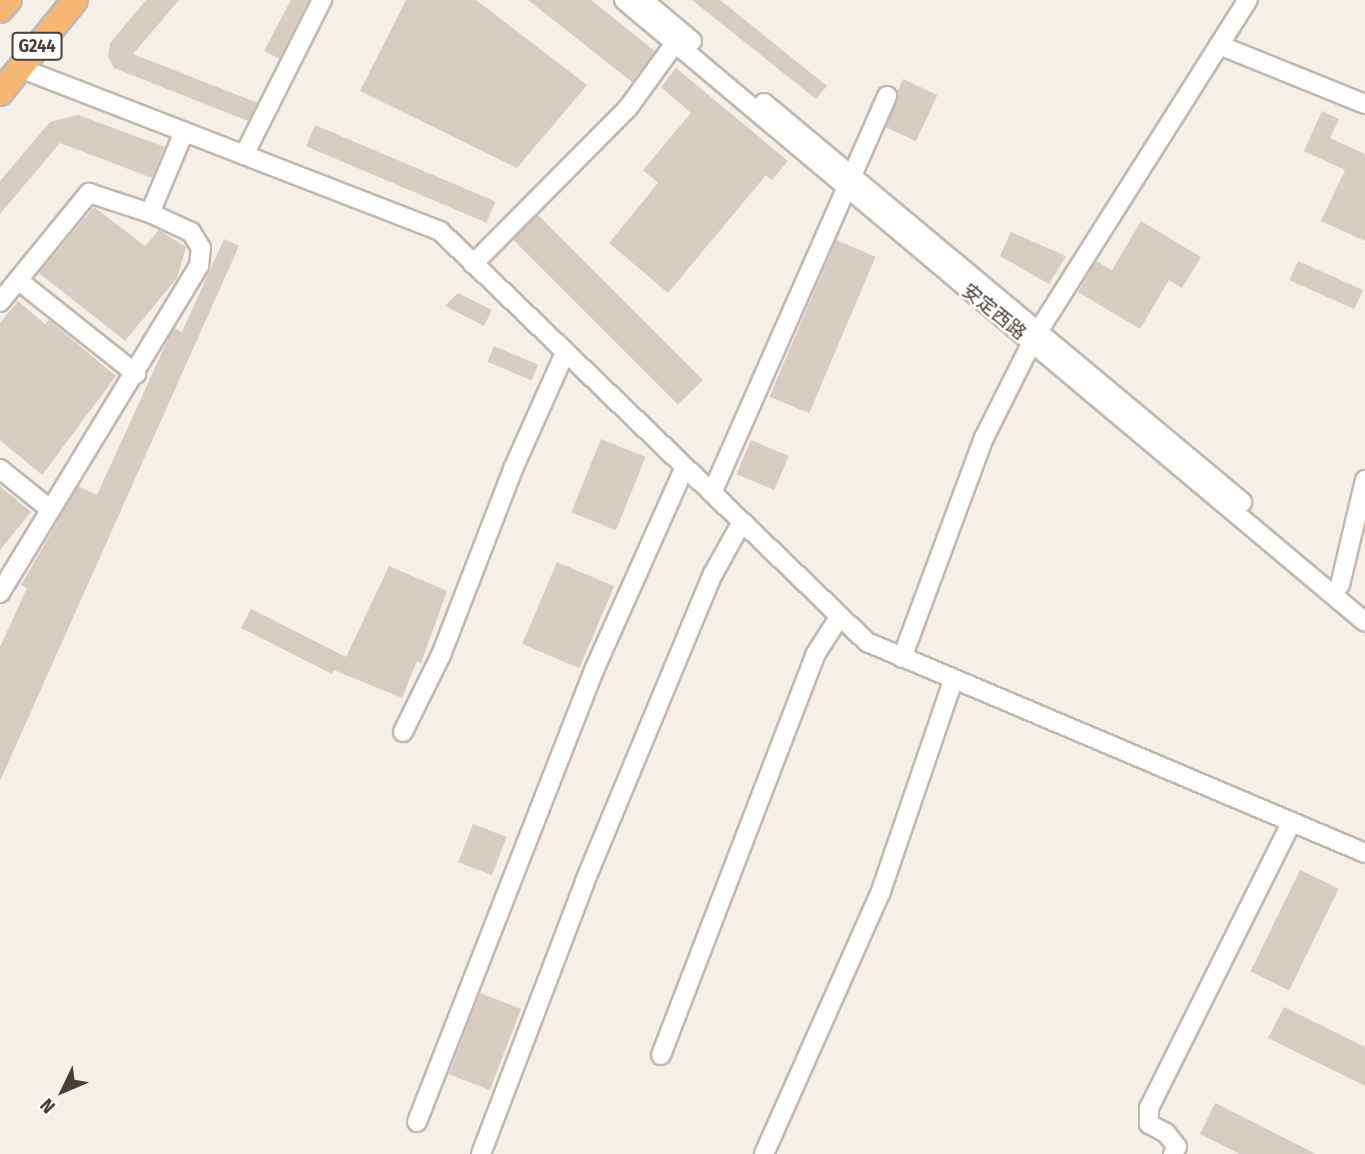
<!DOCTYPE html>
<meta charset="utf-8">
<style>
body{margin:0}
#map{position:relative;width:1365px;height:1154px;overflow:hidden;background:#f4efe9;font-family:"Fira Sans Condensed","Noto Sans SC",sans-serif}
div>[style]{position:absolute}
.building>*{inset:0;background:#d7ccc2;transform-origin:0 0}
.roads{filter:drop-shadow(2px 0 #c1b8af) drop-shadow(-2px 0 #c1b8af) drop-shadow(0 2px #c1b8af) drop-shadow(0 -2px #c1b8af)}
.minor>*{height:18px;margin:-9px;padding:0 9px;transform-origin:9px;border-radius:9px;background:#fff}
.highway>*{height:24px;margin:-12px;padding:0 12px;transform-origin:12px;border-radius:12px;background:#f4b774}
span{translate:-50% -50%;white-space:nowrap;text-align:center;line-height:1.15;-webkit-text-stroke:5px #fff;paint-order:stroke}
.shield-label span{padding:2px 5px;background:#fff;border:2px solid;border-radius:5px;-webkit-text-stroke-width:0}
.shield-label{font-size:18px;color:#473f38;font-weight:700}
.street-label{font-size:19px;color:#473f38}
.north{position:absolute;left:28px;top:1056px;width:70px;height:70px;-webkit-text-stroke:5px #fff;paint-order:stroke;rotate:226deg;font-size:19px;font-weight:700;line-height:28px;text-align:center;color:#473f38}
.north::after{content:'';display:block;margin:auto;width:24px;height:32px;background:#473f38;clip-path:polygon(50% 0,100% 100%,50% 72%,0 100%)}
</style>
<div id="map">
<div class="building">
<i style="clip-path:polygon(146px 0,179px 0,133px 54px,258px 103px,248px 121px,114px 68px,108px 56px,110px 43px)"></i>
<i style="clip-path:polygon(291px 0,309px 0,280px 59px,264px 51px)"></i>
<i style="clip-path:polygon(406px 0,476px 0,587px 85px,517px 168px,360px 91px)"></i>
<i style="clip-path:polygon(528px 0,591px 0,655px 51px,632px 82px)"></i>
<i style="clip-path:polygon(692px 0,720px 0,827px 86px,816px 99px)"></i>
<i style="clip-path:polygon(676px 68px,788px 161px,772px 180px,766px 175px,668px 293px,609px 243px,658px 183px,643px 170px,691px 113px,661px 87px)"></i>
<i style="left:903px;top:79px;width:38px;height:51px;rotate:25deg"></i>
<i style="clip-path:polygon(1322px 111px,1339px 119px,1330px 138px,1365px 154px,1365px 241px,1321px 221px,1345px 170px,1304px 151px)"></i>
<i style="clip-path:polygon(78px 115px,165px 147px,152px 178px,60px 143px,0 214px,0 181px,50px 122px)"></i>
<i style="left:315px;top:125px;width:196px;height:23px;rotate:23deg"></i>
<i style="clip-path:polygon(94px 207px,145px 246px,159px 230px,186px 247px,177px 278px,125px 341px,39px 273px)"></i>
<i style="left:538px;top:215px;width:233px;height:35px;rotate:45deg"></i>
<i style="clip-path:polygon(1141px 221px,1201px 257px,1182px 288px,1169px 280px,1140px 329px,1078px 292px,1096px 261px,1112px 270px)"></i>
<i style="clip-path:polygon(1011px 232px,1066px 256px,1049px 284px,1000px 256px)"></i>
<i style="clip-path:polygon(224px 239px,239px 246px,0 781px,0 647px,27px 588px,21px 585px,78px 486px,97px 495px,169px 337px,174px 328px,182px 332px)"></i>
<i style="left:836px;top:240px;width:43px;height:170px;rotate:23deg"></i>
<i style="left:1298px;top:261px;width:71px;height:21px;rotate:24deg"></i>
<i style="clip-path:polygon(458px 293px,492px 310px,484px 326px,445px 306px)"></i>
<i style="clip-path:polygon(18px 301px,45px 324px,49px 320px,116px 376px,42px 475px,0 440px,0 323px)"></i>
<i style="left:494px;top:346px;width:48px;height:17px;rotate:23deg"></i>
<i style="left:601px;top:439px;width:48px;height:79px;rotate:22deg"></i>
<i style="left:751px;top:440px;width:41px;height:37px;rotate:23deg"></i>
<i style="clip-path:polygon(0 486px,31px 512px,0 550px)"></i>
<i style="left:557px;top:562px;width:62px;height:89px;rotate:23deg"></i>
<i style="clip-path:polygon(389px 566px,447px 591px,421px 663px,417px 661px,402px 698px,334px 670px,332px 674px,241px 628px,251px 609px,346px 657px)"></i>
<i style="left:473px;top:824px;width:36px;height:41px;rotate:21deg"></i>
<i style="left:1300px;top:870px;width:43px;height:113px;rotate:26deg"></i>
<i style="left:480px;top:993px;width:44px;height:87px;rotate:21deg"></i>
<i style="clip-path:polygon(1284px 1007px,1365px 1047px,1365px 1086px,1268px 1038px)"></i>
<i style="clip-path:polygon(1215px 1103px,1316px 1154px,1240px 1154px,1200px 1134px)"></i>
</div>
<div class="roads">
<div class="minor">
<i style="left:624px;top:0;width:967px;rotate:40.01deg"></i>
<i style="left:643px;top:0;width:64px;rotate:39.9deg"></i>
<i style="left:1219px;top:45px;width:157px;rotate:22deg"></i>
<i style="left:20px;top:68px;width:451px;rotate:21.2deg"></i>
<i style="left:440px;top:231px;width:593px;rotate:43.91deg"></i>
<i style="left:867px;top:642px;width:541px;rotate:22.96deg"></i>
<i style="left:764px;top:103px;width:623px;rotate:39.85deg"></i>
<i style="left:244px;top:155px;width:174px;rotate:-63.3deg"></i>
<i style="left:473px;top:264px;width:220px;rotate:-45.2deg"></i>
<i style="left:628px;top:108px;width:80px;rotate:-54.1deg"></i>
<i style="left:18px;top:280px;width:151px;rotate:38.5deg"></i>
<i style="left:0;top:302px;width:141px;rotate:-50.8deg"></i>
<i style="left:89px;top:193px;width:64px;rotate:18.2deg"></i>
<i style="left:150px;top:213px;width:88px;rotate:-67.2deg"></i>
<i style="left:0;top:469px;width:65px;rotate:38.8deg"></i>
<i style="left:712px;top:493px;width:434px;rotate:-66.2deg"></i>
<i style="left:1340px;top:585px;width:108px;rotate:-76.6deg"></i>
<i style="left:0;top:593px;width:383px;rotate:-58.7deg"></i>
<i style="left:199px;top:266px;width:18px;rotate:-84deg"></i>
<i style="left:201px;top:248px;width:19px;rotate:-122deg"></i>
<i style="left:191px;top:232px;width:45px;rotate:-155.1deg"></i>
<i style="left:902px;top:658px;width:235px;rotate:-69.6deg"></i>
<i style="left:984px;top:438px;width:112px;rotate:-63.4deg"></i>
<i style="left:1034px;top:338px;width:400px;rotate:-57.7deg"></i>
<i style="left:403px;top:732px;width:86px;rotate:-63.7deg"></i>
<i style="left:441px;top:655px;width:199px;rotate:-68.8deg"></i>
<i style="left:513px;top:469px;width:127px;rotate:-65.9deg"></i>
<i style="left:661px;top:1055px;width:429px;rotate:-68.9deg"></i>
<i style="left:815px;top:655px;width:46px;rotate:-57.3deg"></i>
<i style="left:417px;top:1122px;width:488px;rotate:-68.6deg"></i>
<i style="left:595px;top:668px;width:220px;rotate:-65.9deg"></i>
<i style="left:481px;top:1154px;width:292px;rotate:-69.1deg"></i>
<i style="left:585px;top:881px;width:333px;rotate:-67.4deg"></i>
<i style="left:713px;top:574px;width:60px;rotate:-60.9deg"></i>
<i style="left:764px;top:1154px;width:285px;rotate:-66deg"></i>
<i style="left:880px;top:894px;width:225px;rotate:-71.1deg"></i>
<i style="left:1173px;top:1154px;width:8px;rotate:-60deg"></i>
<i style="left:1177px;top:1147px;width:18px;rotate:-128deg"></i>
<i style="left:1166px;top:1133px;width:19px;rotate:-152deg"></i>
<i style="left:1149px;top:1124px;width:16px;rotate:-90deg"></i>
<i style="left:1149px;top:1108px;width:318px;rotate:-63.5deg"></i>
</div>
<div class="highway">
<i style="left:0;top:10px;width:13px;rotate:-48deg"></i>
<i style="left:0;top:93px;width:119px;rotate:-51.1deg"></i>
</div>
</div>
<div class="shield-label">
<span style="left:37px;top:46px">G244</span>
</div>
<div class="street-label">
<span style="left:994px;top:312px;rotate:39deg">安定西路</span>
</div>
<div class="north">N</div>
</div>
